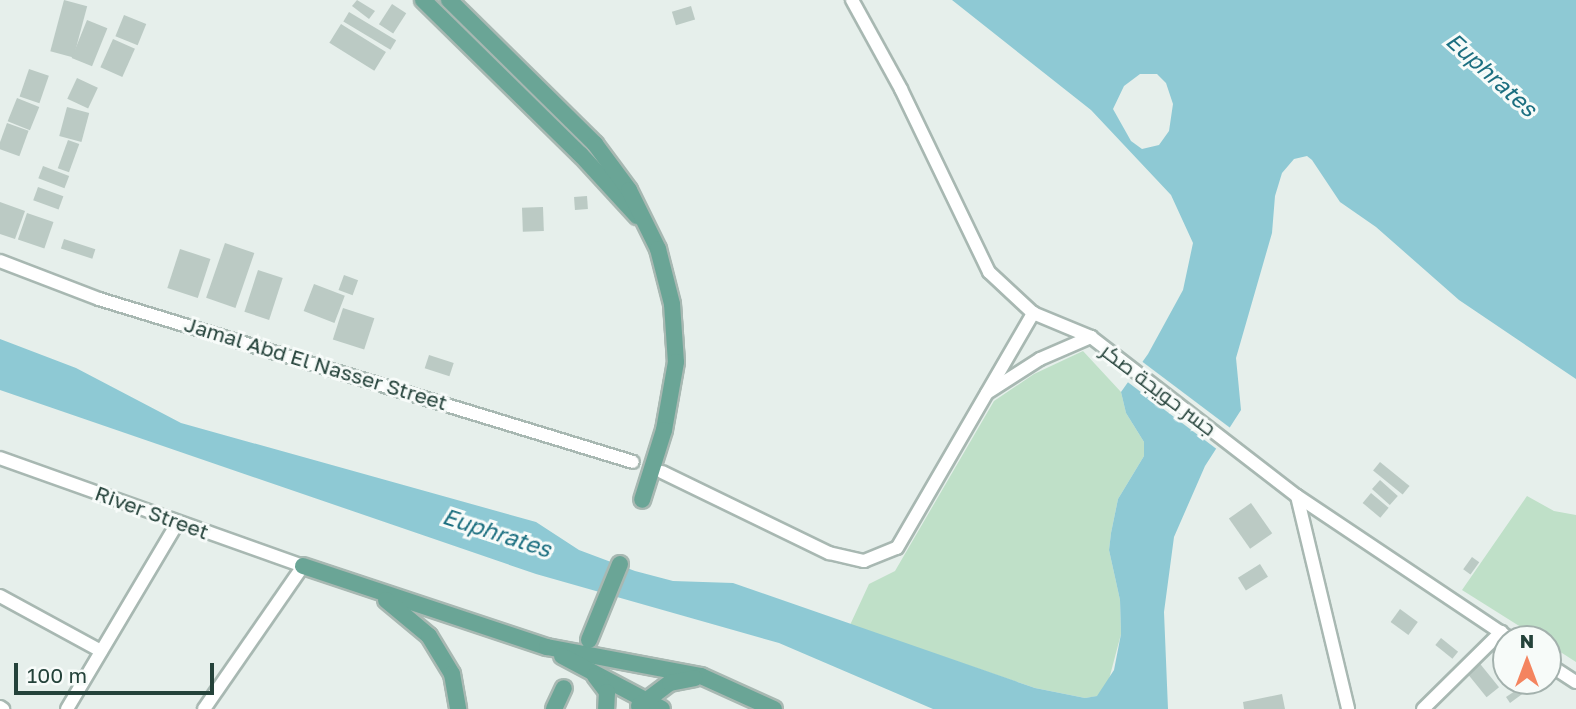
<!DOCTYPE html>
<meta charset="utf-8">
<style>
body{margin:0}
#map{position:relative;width:1576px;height:709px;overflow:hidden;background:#e6efeb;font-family:"Golos Text",Cairo,sans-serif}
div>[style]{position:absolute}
.green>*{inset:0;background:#bfe0c8}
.water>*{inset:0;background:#8ec9d4}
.pier>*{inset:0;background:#e6efeb;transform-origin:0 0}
.building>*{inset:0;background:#bbcac4;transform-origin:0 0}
.roads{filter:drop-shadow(2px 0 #a8b8b2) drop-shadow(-2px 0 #a8b8b2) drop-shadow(0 2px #a8b8b2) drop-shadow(0 -2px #a8b8b2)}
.minor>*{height:12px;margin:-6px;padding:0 6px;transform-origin:6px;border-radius:6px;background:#fff}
.major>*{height:16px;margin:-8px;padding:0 8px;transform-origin:8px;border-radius:8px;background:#6aa596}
span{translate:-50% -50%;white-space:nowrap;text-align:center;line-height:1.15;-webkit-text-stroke:6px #f7fbf9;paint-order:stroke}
.street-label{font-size:21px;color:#24423a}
.water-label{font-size:23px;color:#1c6f80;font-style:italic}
.north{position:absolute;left:1492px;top:625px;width:70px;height:70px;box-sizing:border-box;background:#f7fbf9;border:2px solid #a3b1ad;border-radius:50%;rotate:0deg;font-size:19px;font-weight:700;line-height:28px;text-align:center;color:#24423a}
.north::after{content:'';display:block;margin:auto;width:24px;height:32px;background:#f4845f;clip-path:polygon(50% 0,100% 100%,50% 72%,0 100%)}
.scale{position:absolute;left:14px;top:663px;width:200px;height:32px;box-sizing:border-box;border:4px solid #24423a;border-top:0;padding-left:9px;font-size:21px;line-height:24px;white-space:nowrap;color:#24423a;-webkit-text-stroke:5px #f7fbf9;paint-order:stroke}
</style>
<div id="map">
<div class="green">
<i style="clip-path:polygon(1083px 351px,1121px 392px,1126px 413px,1144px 442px,1144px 456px,1118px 499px,1111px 533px,1109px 550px,1120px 600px,1121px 634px,1107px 687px,1098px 696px,1085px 698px,1035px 688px,850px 625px,869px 584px,895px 571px,994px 401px,1034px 374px)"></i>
<i style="clip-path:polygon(1527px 496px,1554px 511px,1576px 515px,1576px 662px,1548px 644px,1548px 639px,1540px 639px,1462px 590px)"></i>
</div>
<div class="water">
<i style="clip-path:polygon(evenodd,952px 0,1576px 0,1576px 379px,1459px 300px,1376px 227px,1340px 202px,1312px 160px,1307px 156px,1294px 159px,1282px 173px,1275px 196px,1272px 233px,1236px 358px,1241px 410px,1205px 466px,1174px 537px,1164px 612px,1168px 709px,933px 709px,779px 643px,536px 574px,0 390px,0 339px,76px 368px,181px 423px,536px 522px,579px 550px,635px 571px,673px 581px,733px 583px,1035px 688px,1085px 698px,1097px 696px,1114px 670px,1121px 634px,1120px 600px,1109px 550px,1111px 533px,1118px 499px,1144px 456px,1144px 442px,1126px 413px,1121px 392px,1148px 354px,1183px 290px,1193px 243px,1171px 195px,1091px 110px,952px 0,1140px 74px,1157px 74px,1166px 83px,1173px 104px,1169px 131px,1159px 145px,1142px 149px,1131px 141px,1113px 109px,1124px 86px,1140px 74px)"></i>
</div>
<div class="pier">
<i style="left:1140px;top:360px;width:116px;height:25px;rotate:37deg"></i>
</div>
<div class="building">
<i style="left:64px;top:0;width:24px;height:53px;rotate:15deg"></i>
<i style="clip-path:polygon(357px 0,375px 11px,369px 19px,352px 6px)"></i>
<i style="left:392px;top:4px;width:17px;height:24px;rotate:33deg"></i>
<i style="left:691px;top:6px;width:14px;height:20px;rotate:73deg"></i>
<i style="left:349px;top:12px;width:55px;height:11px;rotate:31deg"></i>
<i style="left:124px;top:15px;width:24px;height:23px;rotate:22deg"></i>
<i style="left:87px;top:20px;width:22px;height:41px;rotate:22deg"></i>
<i style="left:341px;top:24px;width:53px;height:22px;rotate:32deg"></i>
<i style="left:113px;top:39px;width:24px;height:31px;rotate:24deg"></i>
<i style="left:29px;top:69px;width:21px;height:29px;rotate:19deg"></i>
<i style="left:77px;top:78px;width:23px;height:23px;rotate:25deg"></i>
<i style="left:17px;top:98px;width:24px;height:25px;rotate:22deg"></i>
<i style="left:67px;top:107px;width:23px;height:30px;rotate:15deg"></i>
<i style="left:7px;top:123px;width:23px;height:27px;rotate:20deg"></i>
<i style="left:68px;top:140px;width:12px;height:30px;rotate:20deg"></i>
<i style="left:43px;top:166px;width:28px;height:13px;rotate:21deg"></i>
<i style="left:38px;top:187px;width:27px;height:14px;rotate:20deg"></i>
<i style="left:587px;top:196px;width:13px;height:13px;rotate:86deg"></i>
<i style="clip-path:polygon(0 202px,25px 211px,15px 239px,0 234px)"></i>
<i style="left:543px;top:207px;width:24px;height:21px;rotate:88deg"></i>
<i style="left:27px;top:213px;width:28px;height:28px;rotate:19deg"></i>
<i style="left:64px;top:239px;width:33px;height:10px;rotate:18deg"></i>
<i style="left:225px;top:243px;width:31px;height:58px;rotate:19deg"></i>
<i style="left:180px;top:249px;width:32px;height:41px;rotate:18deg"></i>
<i style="left:258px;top:270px;width:26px;height:44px;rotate:18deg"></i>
<i style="left:344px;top:275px;width:15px;height:16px;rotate:20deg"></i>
<i style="left:314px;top:284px;width:33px;height:29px;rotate:21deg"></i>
<i style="left:343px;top:308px;width:33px;height:33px;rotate:18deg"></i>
<i style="left:429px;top:355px;width:26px;height:14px;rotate:18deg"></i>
<i style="left:1380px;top:462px;width:38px;height:11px;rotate:39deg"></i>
<i style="left:1380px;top:480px;width:24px;height:12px;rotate:42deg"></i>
<i style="left:1371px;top:493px;width:23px;height:13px;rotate:40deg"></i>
<i style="left:1251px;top:503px;width:37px;height:27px;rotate:55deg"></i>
<i style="left:1472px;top:557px;width:9px;height:15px;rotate:36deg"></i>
<i style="left:1260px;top:564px;width:15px;height:26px;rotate:58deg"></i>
<i style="left:1400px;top:609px;width:22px;height:16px;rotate:36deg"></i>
<i style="left:1441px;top:638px;width:22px;height:9px;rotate:39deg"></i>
<i style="left:1477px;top:660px;width:35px;height:16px;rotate:51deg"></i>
<i style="clip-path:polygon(1530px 681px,1533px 686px,1510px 703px,1506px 697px)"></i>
<i style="clip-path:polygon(1282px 694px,1285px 709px,1244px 709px,1243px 702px)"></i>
</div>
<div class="roads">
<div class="minor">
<i style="left:0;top:261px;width:106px;rotate:21deg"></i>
<i style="left:99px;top:299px;width:558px;rotate:16.97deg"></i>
<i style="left:1033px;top:313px;width:63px;rotate:22.5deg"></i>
<i style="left:1091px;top:337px;width:260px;rotate:37.7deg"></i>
<i style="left:1297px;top:496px;width:257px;rotate:33.8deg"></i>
<i style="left:987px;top:393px;width:63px;rotate:-32.7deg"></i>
<i style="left:1040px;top:359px;width:56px;rotate:-23.3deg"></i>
<i style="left:0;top:458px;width:322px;rotate:19.6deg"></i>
<i style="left:303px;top:566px;width:174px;rotate:124.7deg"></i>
<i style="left:662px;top:472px;width:186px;rotate:25.9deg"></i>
<i style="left:829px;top:553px;width:36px;rotate:13deg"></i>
<i style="left:864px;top:561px;width:35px;rotate:-22deg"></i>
<i style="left:897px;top:548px;width:272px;rotate:-59.9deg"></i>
<i style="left:1033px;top:313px;width:60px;rotate:-137deg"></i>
<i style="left:989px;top:272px;width:203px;rotate:-115.7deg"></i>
<i style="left:901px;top:89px;width:102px;rotate:-118.8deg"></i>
<i style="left:1297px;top:496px;width:219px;rotate:76.5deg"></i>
<i style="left:0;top:596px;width:115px;rotate:28.6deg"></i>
<i style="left:1548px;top:664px;width:33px;rotate:33deg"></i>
<i style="left:0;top:707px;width:4px;rotate:34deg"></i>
<i style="left:67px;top:709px;width:217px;rotate:-59.3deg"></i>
<i style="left:1423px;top:709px;width:110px;rotate:-44.6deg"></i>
</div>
<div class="major">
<i style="left:423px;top:0;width:221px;rotate:44.5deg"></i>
<i style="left:581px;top:155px;width:83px;rotate:47.4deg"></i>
<i style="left:449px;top:0;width:205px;rotate:44.6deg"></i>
<i style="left:595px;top:144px;width:57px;rotate:53.5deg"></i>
<i style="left:629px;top:190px;width:66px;rotate:63.8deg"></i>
<i style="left:658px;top:249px;width:57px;rotate:75.7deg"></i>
<i style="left:672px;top:304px;width:58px;rotate:86.1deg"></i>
<i style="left:676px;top:362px;width:69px;rotate:100deg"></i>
<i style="left:664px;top:430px;width:73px;rotate:107.4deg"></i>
<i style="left:303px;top:566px;width:257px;rotate:18.4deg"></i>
<i style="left:547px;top:647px;width:157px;rotate:10.7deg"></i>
<i style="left:701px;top:676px;width:80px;rotate:24.3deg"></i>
<i style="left:386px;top:600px;width:56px;rotate:39.9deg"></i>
<i style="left:429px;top:636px;width:44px;rotate:58.8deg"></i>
<i style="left:452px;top:674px;width:36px;rotate:80deg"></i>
<i style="left:589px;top:640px;width:82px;rotate:-67.8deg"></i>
<i style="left:562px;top:656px;width:113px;rotate:27.9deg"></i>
<i style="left:595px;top:676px;width:20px;rotate:53deg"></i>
<i style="left:607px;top:692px;width:17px;rotate:93deg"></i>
<i style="left:639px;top:706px;width:39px;rotate:-37deg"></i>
<i style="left:670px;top:683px;width:25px;rotate:-11deg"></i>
<i style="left:554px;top:709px;width:23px;rotate:-65deg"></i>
</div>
</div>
<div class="street-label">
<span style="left:316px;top:363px;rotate:17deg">Jamal Abd El Nasser Street</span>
<span style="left:1159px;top:389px;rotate:37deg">جسر حويجة صكر</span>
<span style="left:152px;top:512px;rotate:20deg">River Street</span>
</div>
<div class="water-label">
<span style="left:1492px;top:74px;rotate:42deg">Euphrates</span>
<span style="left:497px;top:532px;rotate:18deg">Euphrates</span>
</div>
<div class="north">N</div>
<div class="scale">100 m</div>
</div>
